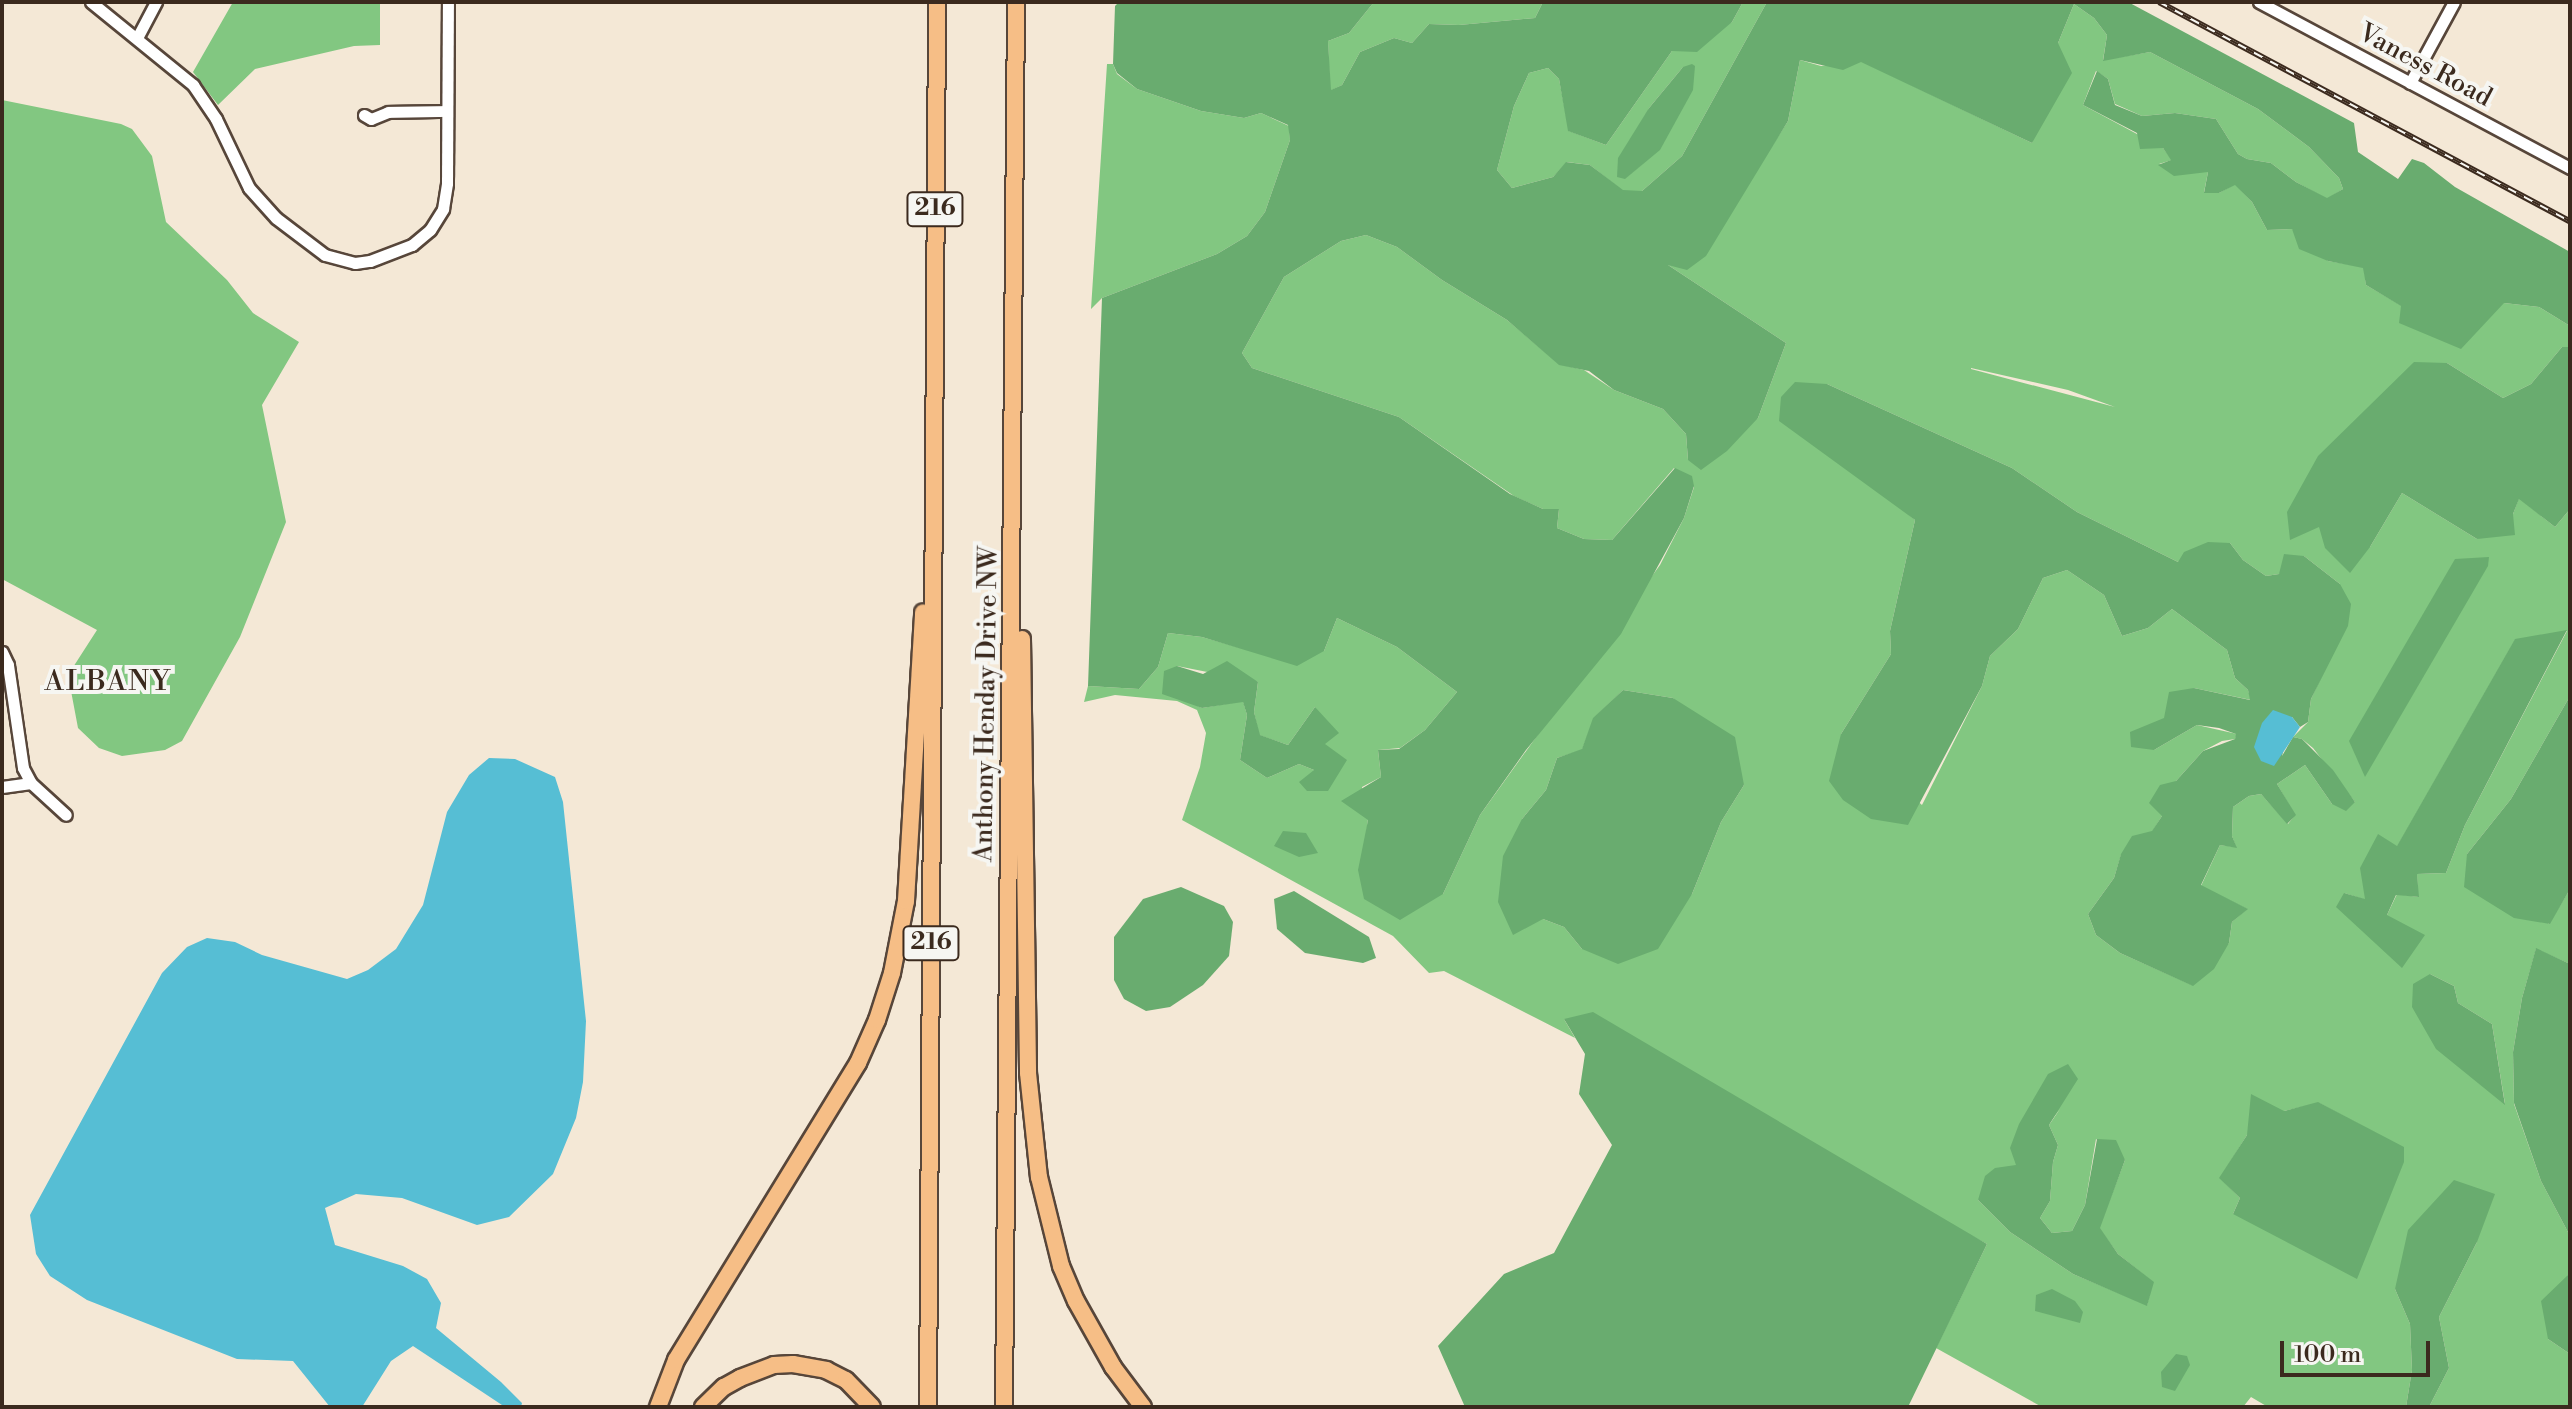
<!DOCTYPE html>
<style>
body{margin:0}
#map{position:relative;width:2572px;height:1409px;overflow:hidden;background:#f4e8d6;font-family:"Libre Bodoni",serif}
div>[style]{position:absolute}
.green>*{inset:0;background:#82c781}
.forest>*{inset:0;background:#69ac6f}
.water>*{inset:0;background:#56bed4}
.roads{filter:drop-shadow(2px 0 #57463a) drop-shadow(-2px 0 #57463a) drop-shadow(0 2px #57463a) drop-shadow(0 -2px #57463a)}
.minor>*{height:11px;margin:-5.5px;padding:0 5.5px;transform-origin:5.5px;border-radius:5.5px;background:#fff}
.highway>*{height:16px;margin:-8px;padding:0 8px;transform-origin:8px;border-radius:8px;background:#f6be86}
.rail>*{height:6px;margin-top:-3px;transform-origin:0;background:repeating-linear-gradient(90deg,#f6f6f2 0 9px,#3b2a1e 0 18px);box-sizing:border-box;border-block:2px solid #3b2a1e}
span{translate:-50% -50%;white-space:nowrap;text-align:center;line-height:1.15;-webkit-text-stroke:8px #f6f6f2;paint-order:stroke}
.shield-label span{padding:2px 6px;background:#f6f6f2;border:2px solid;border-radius:6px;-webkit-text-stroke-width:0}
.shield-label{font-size:24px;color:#3b2a1e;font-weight:700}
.street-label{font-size:26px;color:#3b2a1e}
.neighbourhood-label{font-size:28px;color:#3b2a1e;letter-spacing:2px}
.frame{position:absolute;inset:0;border:4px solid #3b2a1e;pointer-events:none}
.scale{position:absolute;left:2280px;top:1341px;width:150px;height:36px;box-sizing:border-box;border:4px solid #3b2a1e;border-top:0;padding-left:10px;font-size:24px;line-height:28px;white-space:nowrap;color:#3b2a1e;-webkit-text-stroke:6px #f6f6f2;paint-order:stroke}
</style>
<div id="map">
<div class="green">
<i style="clip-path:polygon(233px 2px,380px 2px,380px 45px,354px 46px,255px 69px,218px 105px,193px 72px)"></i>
<i style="clip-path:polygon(1374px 2px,1543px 2px,1535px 18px,1459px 25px,1429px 24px,1412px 43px,1394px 38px,1360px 52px,1342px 85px,1330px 91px,1328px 41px,1349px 33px)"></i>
<i style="clip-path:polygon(evenodd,1743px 2px,1767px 2px,1682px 156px,1642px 191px,1623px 191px,1590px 165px,1567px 162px,1553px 177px,1512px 188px,1497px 170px,1514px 106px,1529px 73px,1548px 68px,1559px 79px,1569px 131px,1606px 145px,1672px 51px,1732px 22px,1743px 2px,1683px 67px,1641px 165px,1625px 178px,1649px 108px,1683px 67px)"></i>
<i style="clip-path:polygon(evenodd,2074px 4px,2094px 18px,2107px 35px,2103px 60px,2150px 52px,2258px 109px,2309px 147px,2339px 178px,2343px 189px,2327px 199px,2296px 182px,2271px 163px,2247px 159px,2238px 154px,2216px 119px,2175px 113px,2142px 116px,2115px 104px,2108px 79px,2096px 71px,2083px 105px,2163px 148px,2172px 160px,2159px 164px,2208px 172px,2204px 192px,2219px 193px,2235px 184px,2252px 202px,2267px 230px,2292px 229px,2328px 261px,2364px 267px,2366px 285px,2402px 306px,2504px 303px,2539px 307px,2570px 326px,2570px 347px,2562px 347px,2531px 384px,2503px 398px,2447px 363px,2320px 527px,2370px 547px,2402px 493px,2477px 539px,2513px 514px,2519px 498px,2555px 527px,2570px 509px,2570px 696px,2511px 799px,2467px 854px,2549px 924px,2570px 889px,2570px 964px,2536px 949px,2522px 998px,2513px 1052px,2514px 1104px,2541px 1181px,2570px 1236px,2568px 1275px,2548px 1339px,2570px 1354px,2570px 1407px,2429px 1407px,2449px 1368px,2439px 1317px,2477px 1242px,2395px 1289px,2410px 1324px,2412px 1370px,2406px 1407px,2268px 1407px,2251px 1397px,2243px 1407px,2042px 1407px,1936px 1348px,1987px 1244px,1564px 1019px,1575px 1038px,1444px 971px,1429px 973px,1393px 936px,1182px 820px,1200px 767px,1206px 733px,1197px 710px,1177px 701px,1115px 695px,1084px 702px,1088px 686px,1139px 689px,1158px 667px,1168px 633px,1202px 637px,1244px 649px,1324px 651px,1337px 618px,1397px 647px,1457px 692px,1425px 730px,1400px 748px,1378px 750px,1381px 777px,1362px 787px,1368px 819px,1366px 836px,1443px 894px,1480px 815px,1660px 565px,1684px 518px,1694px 487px,1674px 468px,1612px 540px,1584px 539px,1557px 528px,1559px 509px,1543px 509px,1514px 496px,1399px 417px,1252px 368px,1242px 353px,1284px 277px,1341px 241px,1366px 235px,1397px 247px,1442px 280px,1507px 320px,1559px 364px,1584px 370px,1614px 390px,1663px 409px,1686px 434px,1688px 460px,1758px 418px,1786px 343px,1665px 263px,1748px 184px,1788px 121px,1800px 60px,1821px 66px,1861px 61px,2032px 143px,2058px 43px,2074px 4px,1971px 368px,2068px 390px,2115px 407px,1971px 369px,1971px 368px,2074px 4px,1827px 384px,2012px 468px,2077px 512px,2178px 562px,2230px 543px,2243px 560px,2266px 576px,2279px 574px,2304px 556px,2340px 584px,2337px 644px,2311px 699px,2308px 722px,2293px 737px,2302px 739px,2313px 748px,2355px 802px,2332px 804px,2305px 765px,2277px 784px,2295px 815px,2288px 824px,2261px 794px,2249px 796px,2233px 807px,2232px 836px,2236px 847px,2220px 845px,2201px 886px,2247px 909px,2232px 922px,2229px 943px,2192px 985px,2120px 953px,2096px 935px,2088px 914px,2114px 878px,2121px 855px,2152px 832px,2162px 816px,2176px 781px,2203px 751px,2222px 741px,2235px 739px,2237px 734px,2197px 725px,2154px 750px,2164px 719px,2194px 688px,2251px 700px,2248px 690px,2235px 678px,2227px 650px,2172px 609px,2148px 628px,2122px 636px,2104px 595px,2067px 570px,2043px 578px,2018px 629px,1990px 656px,1982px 686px,1922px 805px,1841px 734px,1891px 654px,1890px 631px,1915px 520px,1895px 503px,1827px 384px,2074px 4px,2567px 631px,2465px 825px,2446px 873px,2417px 874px,2418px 897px,2397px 894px,2387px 915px,2344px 893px,2366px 900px,2378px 835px,2397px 847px,2515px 640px,2567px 631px,2074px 4px,1177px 666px,1258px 682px,1254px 712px,1259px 735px,1288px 745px,1315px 707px,1325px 744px,1306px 791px,1314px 770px,1299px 764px,1267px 778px,1240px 760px,1247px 715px,1243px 701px,1202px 708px,1181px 698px,1177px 666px,2074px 4px,1623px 690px,1673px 698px,1744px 785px,1721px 822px,1692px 894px,1582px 949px,1564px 927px,1543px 919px,1522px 819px,1546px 790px,1557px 758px,1582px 750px,1594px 718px,1623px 690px,2074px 4px,2430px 974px,2454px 986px,2458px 1003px,2492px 1024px,2505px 1104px,2430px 974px,2074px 4px,2319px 1103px,2404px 1148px,2233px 1214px,2240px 1198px,2220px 1178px,2247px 1135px,2284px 1111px,2319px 1103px,2074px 4px,2060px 1109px,2049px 1125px,2058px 1145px,2053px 1162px,2050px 1201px,2040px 1218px,2052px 1233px,2072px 1231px,2085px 1205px,2096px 1139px,2125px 1160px,2099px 1228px,2118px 1254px,2153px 1282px,2147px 1305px,2073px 1274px,2010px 1232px,1978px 1200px,2017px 1165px,2060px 1109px)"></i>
<i style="clip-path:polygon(1107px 64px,1113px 64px,1117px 74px,1137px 89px,1201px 111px,1244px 118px,1261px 113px,1289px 126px,1290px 140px,1265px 212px,1247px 236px,1217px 254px,1102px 298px,1091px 309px)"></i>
<i style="clip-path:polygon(2px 100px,121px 124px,132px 129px,152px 156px,166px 222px,227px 280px,253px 313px,299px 342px,262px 405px,286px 522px,240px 637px,182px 741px,165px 750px,122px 756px,99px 748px,78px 728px,68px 675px,97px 630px,2px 579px)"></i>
</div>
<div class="forest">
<i style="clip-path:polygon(1119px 2px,1374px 2px,1349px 33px,1328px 41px,1331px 90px,1342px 85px,1360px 52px,1394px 38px,1412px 43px,1429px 24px,1459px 25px,1535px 18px,1543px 2px,1743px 2px,1732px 22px,1697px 52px,1672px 51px,1606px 145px,1568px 131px,1559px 79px,1548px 68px,1529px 73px,1514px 106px,1497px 170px,1512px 188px,1553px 177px,1566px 162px,1590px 165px,1623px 190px,1642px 191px,1682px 156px,1767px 2px,2128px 2px,2354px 123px,2358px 152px,2398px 179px,2412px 159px,2424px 163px,2455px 187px,2570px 252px,2570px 326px,2539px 307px,2504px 303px,2461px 349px,2399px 323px,2401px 306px,2366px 285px,2363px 268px,2328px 261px,2299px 249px,2292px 229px,2267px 230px,2252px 202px,2235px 185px,2219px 193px,2204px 193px,2208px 172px,2174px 176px,2158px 165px,2171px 160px,2163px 148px,2140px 149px,2137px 133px,2083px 105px,2097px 71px,2108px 79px,2115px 105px,2142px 116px,2175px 113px,2216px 119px,2238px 154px,2247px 159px,2271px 163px,2296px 182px,2327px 198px,2343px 189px,2339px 178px,2309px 147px,2258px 109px,2150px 52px,2103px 61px,2107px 35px,2094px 18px,2074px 4px,2058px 43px,2072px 73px,2032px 143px,1861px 62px,1843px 70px,1800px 60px,1788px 121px,1706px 256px,1687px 270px,1668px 265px,1786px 343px,1758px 418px,1727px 451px,1701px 470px,1688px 460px,1686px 434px,1663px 409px,1614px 390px,1589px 371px,1559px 365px,1507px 320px,1442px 280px,1397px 247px,1366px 235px,1341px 241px,1284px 277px,1242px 353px,1252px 368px,1399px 417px,1510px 494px,1543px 509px,1559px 509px,1557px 528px,1584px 539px,1612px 540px,1675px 468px,1692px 476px,1694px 486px,1684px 518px,1621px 634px,1526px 750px,1480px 815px,1443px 894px,1400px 920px,1364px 899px,1358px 870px,1368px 820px,1341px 801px,1381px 777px,1378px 750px,1399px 749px,1425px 730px,1457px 692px,1397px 647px,1337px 618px,1324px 651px,1297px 666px,1202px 637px,1168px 633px,1158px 667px,1139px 689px,1088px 686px,1102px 298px,1217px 254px,1247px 236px,1265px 212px,1290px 140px,1288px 125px,1261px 113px,1244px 118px,1201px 111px,1137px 89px,1117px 73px,1113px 64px,1115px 6px)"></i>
<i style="clip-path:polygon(1692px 64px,1695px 66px,1693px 90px,1660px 150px,1625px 179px,1617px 177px,1618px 158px,1649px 108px,1683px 67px)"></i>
<i style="clip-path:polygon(2562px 347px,2570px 347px,2570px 509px,2555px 527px,2519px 499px,2513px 514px,2515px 535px,2477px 539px,2402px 493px,2370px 547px,2350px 573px,2325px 548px,2319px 527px,2290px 540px,2287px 512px,2318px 456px,2414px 362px,2447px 363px,2503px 398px,2531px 384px)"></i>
<i style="clip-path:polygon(1795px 382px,1827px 384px,2012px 468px,2077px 512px,2178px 562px,2184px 552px,2208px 542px,2230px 543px,2243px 560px,2266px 576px,2279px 574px,2284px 554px,2304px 556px,2340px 584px,2351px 604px,2348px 626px,2311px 699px,2308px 722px,2300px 727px,2292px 717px,2282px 756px,2293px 737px,2302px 739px,2333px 770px,2355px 802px,2346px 811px,2332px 804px,2305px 765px,2277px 784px,2296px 815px,2287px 824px,2261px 794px,2249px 796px,2233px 807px,2232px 836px,2237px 848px,2220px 845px,2201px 885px,2248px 909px,2232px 922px,2229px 943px,2214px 969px,2193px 986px,2120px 953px,2096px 935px,2088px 914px,2114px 878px,2121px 854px,2132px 836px,2152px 831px,2162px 816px,2149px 803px,2160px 785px,2176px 781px,2203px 751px,2235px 739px,2236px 734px,2219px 728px,2197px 725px,2154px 750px,2131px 747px,2130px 732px,2164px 718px,2169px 692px,2194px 688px,2250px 700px,2248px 690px,2235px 678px,2227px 650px,2172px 609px,2148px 628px,2122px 636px,2104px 595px,2067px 570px,2043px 578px,2018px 629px,1990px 656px,1982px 686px,1908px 825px,1871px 819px,1843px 800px,1829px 781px,1841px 734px,1891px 654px,1890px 631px,1915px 520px,1779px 421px,1781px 397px)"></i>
<i style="clip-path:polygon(2489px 557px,2488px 566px,2365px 777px,2349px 741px,2455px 559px)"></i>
<i style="clip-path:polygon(2567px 630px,2465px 825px,2446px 873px,2417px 874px,2419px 897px,2396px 895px,2387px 915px,2425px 935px,2402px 968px,2336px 907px,2344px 893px,2365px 899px,2360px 868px,2378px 834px,2397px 846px,2515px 639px)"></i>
<i style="clip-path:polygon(1227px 661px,1258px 682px,1254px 712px,1260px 735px,1288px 745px,1315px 707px,1339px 733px,1325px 744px,1347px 760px,1328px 791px,1307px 791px,1299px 782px,1314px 770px,1299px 764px,1267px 778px,1240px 760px,1247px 715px,1243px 702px,1202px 708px,1162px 694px,1164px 671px,1177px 666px,1203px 674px)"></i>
<i style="clip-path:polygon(1623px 690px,1673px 698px,1735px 737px,1744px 785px,1721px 822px,1692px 894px,1658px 949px,1618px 964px,1582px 949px,1564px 927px,1543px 919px,1513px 935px,1498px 902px,1503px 856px,1522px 819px,1546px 790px,1557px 758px,1582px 749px,1593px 718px)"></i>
<i style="clip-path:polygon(2570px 696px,2570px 889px,2550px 924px,2514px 918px,2464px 887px,2467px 854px,2511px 799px)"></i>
<i style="clip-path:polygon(1283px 831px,1306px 833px,1318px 853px,1299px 857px,1274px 846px)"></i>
<i style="clip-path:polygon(1181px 887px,1224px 906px,1233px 922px,1229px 956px,1203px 985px,1170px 1007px,1146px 1011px,1124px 999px,1114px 980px,1114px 937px,1143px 899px)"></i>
<i style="clip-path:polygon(1294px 891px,1369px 937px,1376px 958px,1363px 963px,1305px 953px,1277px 929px,1274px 899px)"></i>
<i style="clip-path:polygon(2536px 948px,2570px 964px,2570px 1236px,2541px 1181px,2514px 1103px,2513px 1052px,2522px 998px)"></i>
<i style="clip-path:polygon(2430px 974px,2454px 986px,2458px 1003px,2492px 1024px,2505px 1105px,2436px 1049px,2412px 1007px,2413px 984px)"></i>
<i style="clip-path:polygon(1593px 1012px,1987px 1244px,1908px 1407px,1465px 1407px,1438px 1346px,1504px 1274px,1554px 1253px,1612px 1145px,1579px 1094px,1585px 1054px,1564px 1019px)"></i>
<i style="clip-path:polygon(2068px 1064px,2078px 1079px,2049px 1125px,2058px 1145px,2053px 1162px,2050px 1201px,2040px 1218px,2052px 1233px,2072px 1231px,2085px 1205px,2097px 1139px,2116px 1140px,2125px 1160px,2100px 1228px,2118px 1254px,2154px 1282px,2147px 1306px,2073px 1274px,2010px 1232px,1978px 1200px,1985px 1176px,1995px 1168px,2016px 1165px,2010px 1148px,2019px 1124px,2048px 1074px)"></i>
<i style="clip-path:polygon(2251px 1094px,2284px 1111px,2318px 1102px,2404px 1147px,2404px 1162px,2357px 1279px,2233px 1214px,2240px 1198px,2219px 1178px,2247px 1135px)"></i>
<i style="clip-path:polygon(2454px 1180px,2495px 1194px,2477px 1242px,2439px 1317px,2449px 1368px,2429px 1407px,2406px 1407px,2412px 1370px,2410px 1324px,2395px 1289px,2408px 1230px)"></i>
<i style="clip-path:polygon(2570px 1251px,2570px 1354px,2548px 1339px,2541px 1301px,2568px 1275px)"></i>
<i style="clip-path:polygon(2052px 1289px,2075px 1301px,2083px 1312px,2080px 1323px,2035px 1311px,2036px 1295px)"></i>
<i style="clip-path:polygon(2176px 1354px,2187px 1356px,2190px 1365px,2175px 1391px,2162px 1387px,2161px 1372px)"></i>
</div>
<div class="water">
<i style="clip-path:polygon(2273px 710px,2292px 717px,2300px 727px,2274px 766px,2261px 761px,2254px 747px,2262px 723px)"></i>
<i style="clip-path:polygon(489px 758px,515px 759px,555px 777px,563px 802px,586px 1021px,583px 1082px,576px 1118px,553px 1174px,509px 1217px,477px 1225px,402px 1198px,356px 1194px,325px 1208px,335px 1245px,403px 1266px,427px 1279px,441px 1303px,436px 1328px,501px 1382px,522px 1403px,521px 1407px,505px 1407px,413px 1346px,391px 1361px,362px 1407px,330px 1407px,293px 1361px,237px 1359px,87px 1300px,50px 1276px,36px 1254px,30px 1215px,162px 973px,187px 947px,207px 938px,235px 942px,262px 955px,347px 979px,368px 970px,396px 949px,423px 905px,447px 812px,469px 775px)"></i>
</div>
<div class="roads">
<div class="minor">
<i style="left:91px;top:2px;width:132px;rotate:39.1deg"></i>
<i style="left:193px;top:85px;width:41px;rotate:55.9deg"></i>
<i style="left:216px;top:119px;width:76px;rotate:64.4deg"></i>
<i style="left:249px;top:188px;width:40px;rotate:48deg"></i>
<i style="left:276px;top:218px;width:61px;rotate:37.1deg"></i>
<i style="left:325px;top:255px;width:31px;rotate:15deg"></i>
<i style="left:355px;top:263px;width:15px;rotate:-8deg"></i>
<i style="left:370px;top:261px;width:45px;rotate:-20.9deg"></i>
<i style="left:412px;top:245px;width:23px;rotate:-40deg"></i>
<i style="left:430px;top:230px;width:25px;rotate:-58deg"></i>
<i style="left:443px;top:209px;width:26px;rotate:-81deg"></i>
<i style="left:447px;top:183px;width:181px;rotate:-89.7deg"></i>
<i style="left:2259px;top:2px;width:353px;rotate:28.1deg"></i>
<i style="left:137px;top:38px;width:41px;rotate:-62.2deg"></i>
<i style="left:2410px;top:83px;width:92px;rotate:-61.5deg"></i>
<i style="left:364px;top:115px;width:8px;rotate:30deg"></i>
<i style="left:371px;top:119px;width:18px;rotate:-22deg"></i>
<i style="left:388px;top:112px;width:59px;rotate:-1deg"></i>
<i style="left:2px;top:652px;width:14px;rotate:65deg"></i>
<i style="left:8px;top:665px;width:104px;rotate:81.7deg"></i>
<i style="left:23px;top:768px;width:17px;rotate:62deg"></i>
<i style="left:31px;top:783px;width:47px;rotate:42.4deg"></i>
<i style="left:2px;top:787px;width:29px;rotate:-8deg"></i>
</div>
<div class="highway">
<i style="left:1022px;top:639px;width:434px;rotate:89.2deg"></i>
<i style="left:1028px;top:1073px;width:105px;rotate:84deg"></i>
<i style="left:1039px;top:1177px;width:92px;rotate:76.1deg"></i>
<i style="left:1061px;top:1266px;width:38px;rotate:67deg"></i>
<i style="left:1076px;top:1301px;width:76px;rotate:60.7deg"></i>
<i style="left:1113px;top:1367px;width:50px;rotate:53.1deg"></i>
<i style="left:658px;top:1407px;width:50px;rotate:-69deg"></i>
<i style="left:676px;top:1360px;width:348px;rotate:-58.5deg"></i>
<i style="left:858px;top:1063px;width:47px;rotate:-66.2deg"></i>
<i style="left:877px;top:1020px;width:49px;rotate:-72.3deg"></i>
<i style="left:892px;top:973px;width:73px;rotate:-79deg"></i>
<i style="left:906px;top:901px;width:289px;rotate:-86.6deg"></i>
<i style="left:703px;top:1407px;width:29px;rotate:-44deg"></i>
<i style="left:724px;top:1387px;width:18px;rotate:-29deg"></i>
<i style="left:740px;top:1378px;width:36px;rotate:-21deg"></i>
<i style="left:774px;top:1365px;width:19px;rotate:-3deg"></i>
<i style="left:793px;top:1364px;width:34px;rotate:10deg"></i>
<i style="left:826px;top:1370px;width:22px;rotate:27deg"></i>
<i style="left:846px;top:1380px;width:37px;rotate:46deg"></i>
<i style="left:928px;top:1407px;width:1405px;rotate:-89.63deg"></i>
<i style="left:1004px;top:1407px;width:1405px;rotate:-89.51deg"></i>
</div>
</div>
<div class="rail">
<i style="left:2159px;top:2px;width:466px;rotate:28.1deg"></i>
</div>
<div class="shield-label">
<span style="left:935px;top:209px">216</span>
<span style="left:931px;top:943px">216</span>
</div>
<div class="street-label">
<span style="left:2425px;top:66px;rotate:28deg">Vaness Road</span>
<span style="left:987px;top:704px;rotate:-89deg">Anthony Henday Drive NW</span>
</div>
<div class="neighbourhood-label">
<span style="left:108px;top:682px">ALBANY</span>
</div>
<div class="frame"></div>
<div class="scale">100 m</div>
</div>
